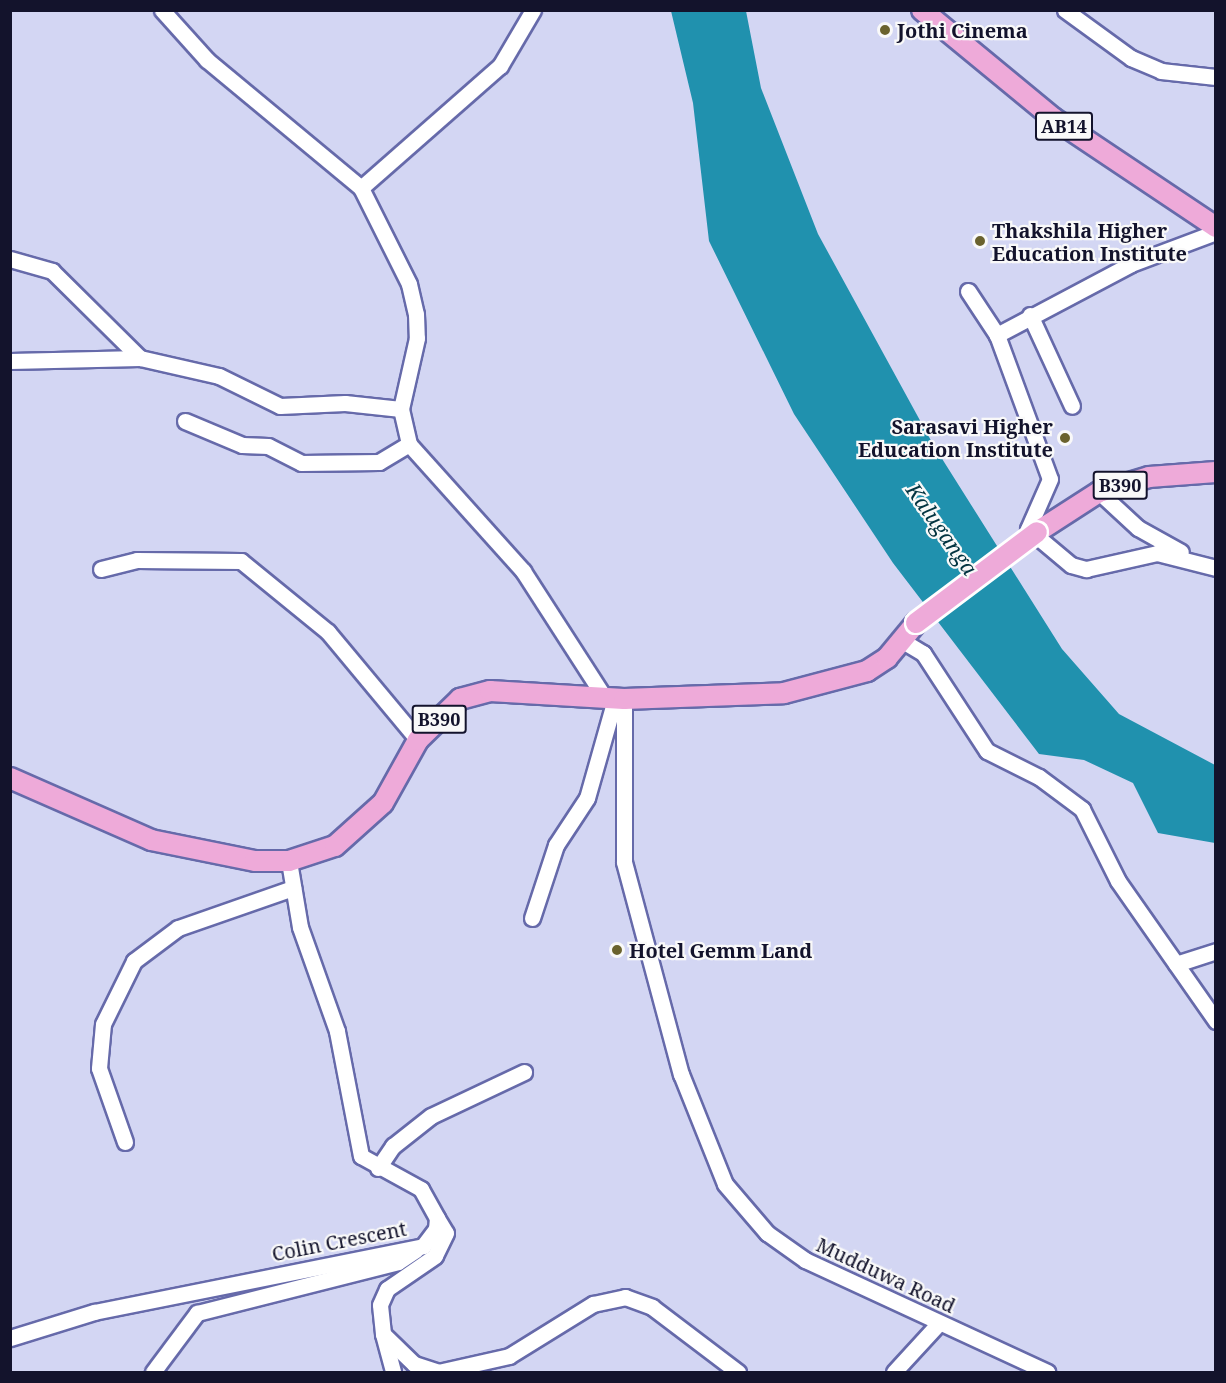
<!DOCTYPE html>
<style>
body{margin:0}
#map{position:relative;width:1226px;height:1383px;overflow:hidden;background:#d3d6f3;font-family:"Noto Serif",serif}
div>[style]{position:absolute}
.water>*{inset:0;background:#2091ae}
.roads{filter:drop-shadow(2px 0 #666aaa) drop-shadow(-2px 0 #666aaa) drop-shadow(0 2px #666aaa) drop-shadow(0 -2px #666aaa)}
.minor>*{height:15px;margin:-7.5px;padding:0 7.5px;transform-origin:7.5px;border-radius:7.5px;background:#fff}
.major>*{height:20px;margin:-10px;padding:0 10px;transform-origin:10px;border-radius:10px;background:#eeaad9}
.bridges{filter:drop-shadow(2px 0 #fff) drop-shadow(-2px 0 #fff) drop-shadow(0 2px #fff) drop-shadow(0 -2px #fff)}
.major-bridge>*{height:20px;margin:-10px;padding:0 10px;transform-origin:10px;border-radius:10px;background:#eeaad9}
.dots>*{width:16px;height:16px;translate:-50% -50%;box-sizing:border-box;border:3px solid #f9f9f9;border-radius:50%}
span{translate:-50% -50%;white-space:nowrap;text-align:center;line-height:1.15;-webkit-text-stroke:4.5px #f9f9f9;paint-order:stroke}
.shield-label span{padding:2px 4px;background:#f9f9f9;border:2px solid;border-radius:4px;-webkit-text-stroke-width:0}
.shield-label{font-size:18px;color:#13132c;font-weight:700}
.poi-label{font-size:20px;color:#13132c;font-weight:700}
.left{translate:0 -50%;text-align:left}
.right{translate:-100% -50%;text-align:right}
.street-label{font-size:20px;color:#13132c}
.water-label{font-size:21px;color:#033441;font-style:italic}
.frame{position:absolute;inset:0;border:12px solid #13132c;pointer-events:none}
</style>
<div id="map">
<div class="water">
<i style="clip-path:polygon(671px 11px,746px 11px,761px 88px,818px 234px,934px 446px,1062px 649px,1119px 714px,1215px 765px,1215px 843px,1158px 833px,1133px 783px,1084px 760px,1039px 754px,893px 563px,794px 414px,709px 241px,693px 103px)"></i>
</div>
<div class="roads">
<div class="minor">
<i style="left:162px;top:10px;width:67px;rotate:48deg"></i>
<i style="left:207px;top:60px;width:200px;rotate:39.7deg"></i>
<i style="left:361px;top:188px;width:107px;rotate:63.4deg"></i>
<i style="left:409px;top:284px;width:31px;rotate:77deg"></i>
<i style="left:416px;top:314px;width:24px;rotate:88deg"></i>
<i style="left:417px;top:338px;width:73px;rotate:102.7deg"></i>
<i style="left:401px;top:409px;width:36px;rotate:77deg"></i>
<i style="left:409px;top:444px;width:171px;rotate:48.1deg"></i>
<i style="left:523px;top:571px;width:151px;rotate:57.2deg"></i>
<i style="left:1065px;top:10px;width:82px;rotate:36deg"></i>
<i style="left:1131px;top:58px;width:33px;rotate:23deg"></i>
<i style="left:1161px;top:71px;width:55px;rotate:6.2deg"></i>
<i style="left:361px;top:188px;width:185px;rotate:-41.3deg"></i>
<i style="left:500px;top:66px;width:65px;rotate:-59.5deg"></i>
<i style="left:1216px;top:232px;width:91px;rotate:159.4deg"></i>
<i style="left:1131px;top:264px;width:152px;rotate:152.1deg"></i>
<i style="left:997px;top:335px;width:153px;rotate:69.8deg"></i>
<i style="left:1050px;top:479px;width:55px;rotate:113.7deg"></i>
<i style="left:1028px;top:529px;width:56px;rotate:39.9deg"></i>
<i style="left:1071px;top:565px;width:16px;rotate:15deg"></i>
<i style="left:1086px;top:569px;width:73px;rotate:-12.7deg"></i>
<i style="left:1157px;top:553px;width:61px;rotate:14.3deg"></i>
<i style="left:10px;top:259px;width:44px;rotate:15.9deg"></i>
<i style="left:52px;top:271px;width:124px;rotate:44.7deg"></i>
<i style="left:968px;top:291px;width:53px;rotate:56.6deg"></i>
<i style="left:1030px;top:315px;width:100px;rotate:65.2deg"></i>
<i style="left:10px;top:361px;width:130px;rotate:-1.3deg"></i>
<i style="left:140px;top:358px;width:81px;rotate:12.8deg"></i>
<i style="left:219px;top:376px;width:68px;rotate:26.2deg"></i>
<i style="left:280px;top:406px;width:65px;rotate:-2.6deg"></i>
<i style="left:345px;top:403px;width:56px;rotate:6.1deg"></i>
<i style="left:185px;top:421px;width:62px;rotate:22.8deg"></i>
<i style="left:242px;top:445px;width:26px;rotate:2deg"></i>
<i style="left:268px;top:446px;width:37px;rotate:27deg"></i>
<i style="left:301px;top:463px;width:78px;rotate:-0.7deg"></i>
<i style="left:379px;top:462px;width:35px;rotate:-31deg"></i>
<i style="left:1099px;top:492px;width:53px;rotate:42.7deg"></i>
<i style="left:1138px;top:528px;width:49px;rotate:29.2deg"></i>
<i style="left:101px;top:569px;width:37px;rotate:-14deg"></i>
<i style="left:137px;top:560px;width:104px;rotate:0.6deg"></i>
<i style="left:241px;top:561px;width:112px;rotate:39.2deg"></i>
<i style="left:328px;top:632px;width:141px;rotate:50.2deg"></i>
<i style="left:901px;top:640px;width:26px;rotate:31deg"></i>
<i style="left:923px;top:653px;width:117px;rotate:56.9deg"></i>
<i style="left:987px;top:751px;width:58px;rotate:26.6deg"></i>
<i style="left:1039px;top:777px;width:54px;rotate:36.7deg"></i>
<i style="left:1082px;top:809px;width:80px;rotate:63.4deg"></i>
<i style="left:1118px;top:881px;width:171px;rotate:55deg"></i>
<i style="left:624px;top:699px;width:163px;rotate:90deg"></i>
<i style="left:624px;top:862px;width:220px;rotate:75deg"></i>
<i style="left:681px;top:1074px;width:118px;rotate:68.2deg"></i>
<i style="left:725px;top:1184px;width:65px;rotate:49.4deg"></i>
<i style="left:767px;top:1233px;width:47px;rotate:35.4deg"></i>
<i style="left:805px;top:1260px;width:267px;rotate:24.8deg"></i>
<i style="left:532px;top:918px;width:77px;rotate:-71.8deg"></i>
<i style="left:556px;top:845px;width:56px;rotate:-56.6deg"></i>
<i style="left:587px;top:798px;width:103px;rotate:-74.2deg"></i>
<i style="left:1176px;top:964px;width:42px;rotate:-18deg"></i>
<i style="left:125px;top:1142px;width:78px;rotate:-109.4deg"></i>
<i style="left:99px;top:1068px;width:44px;rotate:-84.8deg"></i>
<i style="left:103px;top:1024px;width:70px;rotate:-63.8deg"></i>
<i style="left:134px;top:961px;width:55px;rotate:-36.9deg"></i>
<i style="left:178px;top:928px;width:122px;rotate:-19.2deg"></i>
<i style="left:378px;top:1168px;width:27px;rotate:-56deg"></i>
<i style="left:393px;top:1146px;width:48px;rotate:-38.3deg"></i>
<i style="left:431px;top:1116px;width:103px;rotate:-25.3deg"></i>
<i style="left:437px;top:1218px;width:17px;rotate:59deg"></i>
<i style="left:446px;top:1233px;width:25px;rotate:116deg"></i>
<i style="left:435px;top:1256px;width:58px;rotate:145.5deg"></i>
<i style="left:387px;top:1289px;width:17px;rotate:114deg"></i>
<i style="left:380px;top:1305px;width:29px;rotate:84deg"></i>
<i style="left:383px;top:1334px;width:43px;rotate:44.1deg"></i>
<i style="left:414px;top:1364px;width:25px;rotate:18deg"></i>
<i style="left:383px;top:1334px;width:39px;rotate:75deg"></i>
<i style="left:10px;top:1338px;width:88px;rotate:-17.2deg"></i>
<i style="left:94px;top:1312px;width:336px;rotate:-11.3deg"></i>
<i style="left:423px;top:1246px;width:21px;rotate:-53deg"></i>
<i style="left:436px;top:1229px;width:11px;rotate:-85deg"></i>
<i style="left:437px;top:1218px;width:33px;rotate:-119deg"></i>
<i style="left:421px;top:1189px;width:68px;rotate:-151.2deg"></i>
<i style="left:361px;top:1156px;width:127px;rotate:-100.9deg"></i>
<i style="left:337px;top:1031px;width:110px;rotate:-109.6deg"></i>
<i style="left:300px;top:927px;width:67px;rotate:-99.5deg"></i>
<i style="left:153px;top:1372px;width:74px;rotate:-53.3deg"></i>
<i style="left:197px;top:1313px;width:207px;rotate:-14.2deg"></i>
<i style="left:398px;top:1262px;width:22px;rotate:-34deg"></i>
<i style="left:438px;top:1372px;width:73px;rotate:-12.7deg"></i>
<i style="left:509px;top:1356px;width:99px;rotate:-31.8deg"></i>
<i style="left:593px;top:1304px;width:33px;rotate:-12deg"></i>
<i style="left:625px;top:1297px;width:29px;rotate:20deg"></i>
<i style="left:652px;top:1307px;width:108px;rotate:37.1deg"></i>
<i style="left:894px;top:1372px;width:67px;rotate:-47.4deg"></i>
</div>
<div class="major">
<i style="left:922px;top:10px;width:170px;rotate:39.5deg"></i>
<i style="left:1053px;top:118px;width:196px;rotate:33.8deg"></i>
<i style="left:1037px;top:532px;width:74px;rotate:-32.8deg"></i>
<i style="left:1099px;top:492px;width:52px;rotate:-16.7deg"></i>
<i style="left:1149px;top:477px;width:67px;rotate:-4.3deg"></i>
<i style="left:10px;top:778px;width:154px;rotate:23.7deg"></i>
<i style="left:151px;top:840px;width:106px;rotate:11.4deg"></i>
<i style="left:255px;top:861px;width:34px"></i>
<i style="left:289px;top:861px;width:48px;rotate:-18.1deg"></i>
<i style="left:335px;top:846px;width:64px;rotate:-41.9deg"></i>
<i style="left:383px;top:803px;width:72px;rotate:-60.9deg"></i>
<i style="left:418px;top:740px;width:59px;rotate:-44.3deg"></i>
<i style="left:460px;top:699px;width:31px;rotate:-15deg"></i>
<i style="left:490px;top:691px;width:134px;rotate:3.4deg"></i>
<i style="left:624px;top:699px;width:160px;rotate:-2.1deg"></i>
<i style="left:784px;top:693px;width:86px;rotate:-14.8deg"></i>
<i style="left:867px;top:671px;width:24px;rotate:-33deg"></i>
<i style="left:887px;top:658px;width:45px;rotate:-50.4deg"></i>
</div>
</div>
<div class="bridges">
<div class="major-bridge">
<i style="left:916px;top:623px;width:151px;rotate:-36.9deg"></i>
</div>
</div>
<div class="dots">
<i style="left:885px;top:30px;background:#6a622e"></i>
<i style="left:980px;top:241px;background:#6a622e"></i>
<i style="left:1065px;top:438px;background:#6a622e"></i>
<i style="left:617px;top:950px;background:#6a622e"></i>
</div>
<div class="shield-label">
<span style="left:1064px;top:126px">AB14</span>
<span style="left:1120px;top:485px">B390</span>
<span style="left:439px;top:719px">B390</span>
</div>
<div class="poi-label">
<span class="left" style="left:897px;top:30px">Jothi Cinema</span>
<span class="left" style="left:992px;top:242px">Thakshila Higher<br>Education Institute</span>
<span class="right" style="left:1053px;top:438px">Sarasavi Higher<br>Education Institute</span>
<span class="left" style="left:629px;top:950px">Hotel Gemm Land</span>
</div>
<div class="street-label">
<span style="left:339px;top:1241px;rotate:-11deg">Colin Crescent</span>
<span style="left:886px;top:1275px;rotate:25deg">Mudduwa Road</span>
</div>
<div class="water-label">
<span style="left:942px;top:529px;rotate:55deg">Kaluganga</span>
</div>
<div class="frame"></div>
</div>
